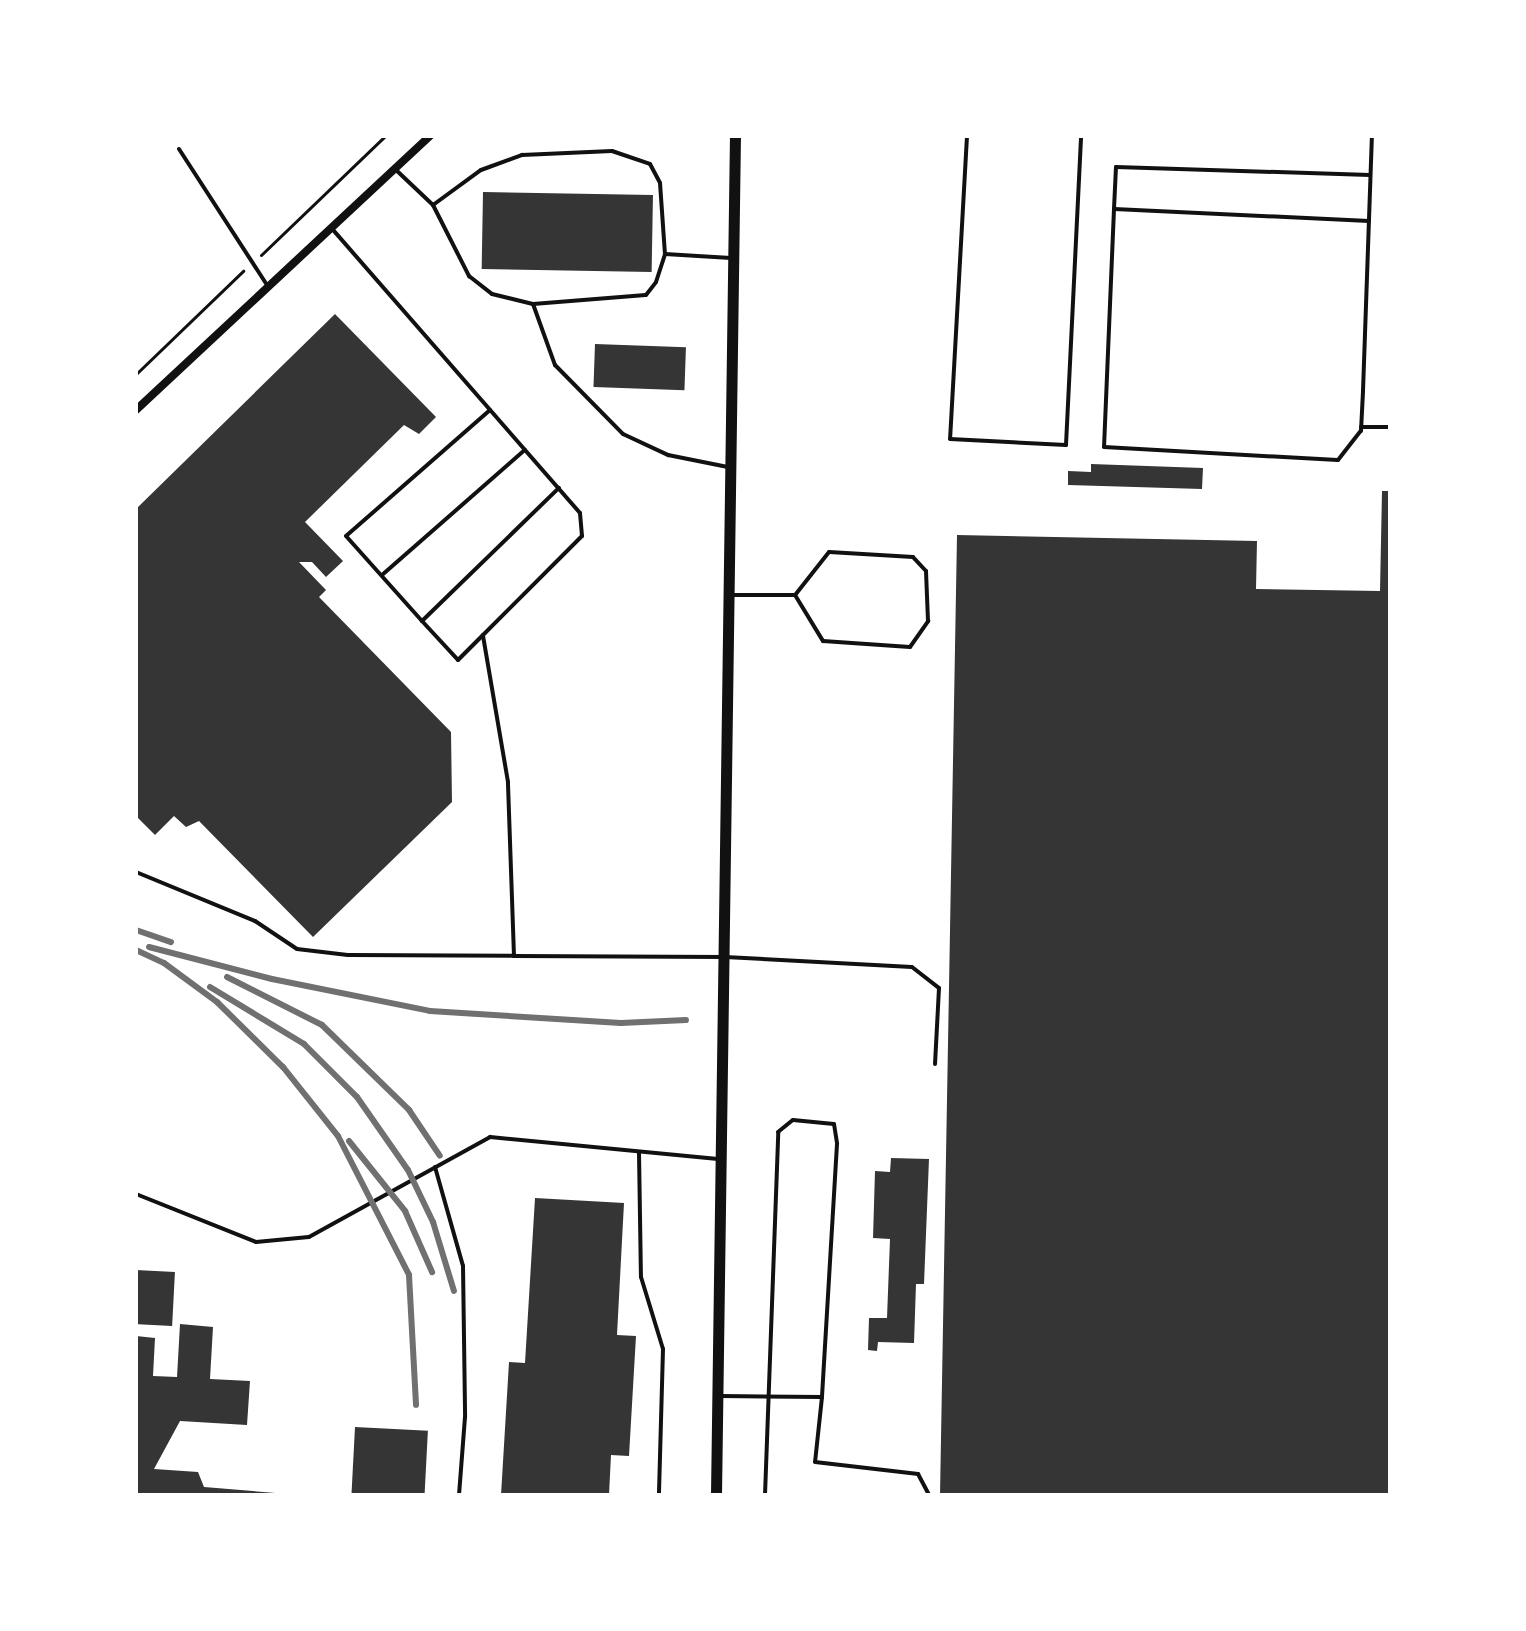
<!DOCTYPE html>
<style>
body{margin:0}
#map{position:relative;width:1526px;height:1631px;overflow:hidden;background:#fff;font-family:"PT Sans",sans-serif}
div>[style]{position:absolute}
.building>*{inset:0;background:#353535;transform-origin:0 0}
.path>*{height:3px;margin:-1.5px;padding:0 1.5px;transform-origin:1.5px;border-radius:1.5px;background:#111}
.service>*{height:4px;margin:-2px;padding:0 2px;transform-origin:2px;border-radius:2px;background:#111}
.minor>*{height:8px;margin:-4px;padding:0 4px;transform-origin:4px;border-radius:4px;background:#111}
.tertiary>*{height:11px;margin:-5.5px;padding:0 5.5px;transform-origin:5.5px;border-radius:5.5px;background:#111}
.rail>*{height:6px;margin:-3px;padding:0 3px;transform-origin:3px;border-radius:3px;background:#707070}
span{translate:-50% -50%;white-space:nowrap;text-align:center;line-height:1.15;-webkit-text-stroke:6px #fff;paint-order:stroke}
.frame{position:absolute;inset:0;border:138px solid #fff;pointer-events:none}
</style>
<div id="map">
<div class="building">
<i style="left:483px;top:192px;width:170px;height:77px;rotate:1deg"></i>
<i style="clip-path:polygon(335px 314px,436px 417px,419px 434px,404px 425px,305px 522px,343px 561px,326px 577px,312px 562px,299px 562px,326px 590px,319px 597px,451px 732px,452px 802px,313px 937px,199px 821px,186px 827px,174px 816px,155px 835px,136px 816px,136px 509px)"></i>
<i style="left:595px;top:344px;width:91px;height:43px;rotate:2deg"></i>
<i style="clip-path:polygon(1091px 464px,1203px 468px,1202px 489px,1068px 485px,1068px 471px,1091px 472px)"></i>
<i style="clip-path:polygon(1382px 491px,1390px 491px,1390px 1495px,940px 1495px,957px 535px,1257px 541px,1256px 589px,1380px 591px)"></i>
<i style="clip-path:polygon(891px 1158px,929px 1159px,924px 1284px,916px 1284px,914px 1343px,878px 1342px,877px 1351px,868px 1350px,869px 1318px,887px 1318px,890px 1239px,873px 1238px,875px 1171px,890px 1172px)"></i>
<i style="clip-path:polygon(535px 1198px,624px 1203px,617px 1335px,636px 1336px,629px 1456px,611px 1455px,609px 1495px,501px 1495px,509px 1362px,525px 1363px)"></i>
<i style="left:136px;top:1270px;width:39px;height:54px;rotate:3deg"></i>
<i style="clip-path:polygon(180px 1324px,213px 1327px,210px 1379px,250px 1381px,247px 1425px,180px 1421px,154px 1469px,198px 1472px,204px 1487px,300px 1495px,136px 1495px,136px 1336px,155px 1338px,153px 1376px,177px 1377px)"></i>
<i style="left:355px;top:1427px;width:73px;height:68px;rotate:3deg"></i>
</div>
<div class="path">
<i style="left:261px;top:255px;width:172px;rotate:-43.8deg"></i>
<i style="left:136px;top:374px;width:149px;rotate:-43.9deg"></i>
</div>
<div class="service">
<i style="left:967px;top:136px;width:303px;rotate:93.2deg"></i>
<i style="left:950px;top:439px;width:116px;rotate:3deg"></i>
<i style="left:1066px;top:445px;width:309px;rotate:-87.2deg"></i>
<i style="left:179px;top:149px;width:162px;rotate:57.1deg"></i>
<i style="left:395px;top:169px;width:52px;rotate:43.5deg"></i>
<i style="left:433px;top:205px;width:59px;rotate:-36.1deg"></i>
<i style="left:481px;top:170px;width:44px;rotate:-20.1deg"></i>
<i style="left:522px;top:155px;width:90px;rotate:-2.5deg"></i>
<i style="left:612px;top:151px;width:40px;rotate:18.9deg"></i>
<i style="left:650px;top:164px;width:21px;rotate:62deg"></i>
<i style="left:660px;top:183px;width:71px;rotate:86deg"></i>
<i style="left:665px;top:254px;width:66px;rotate:3.5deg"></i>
<i style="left:433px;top:205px;width:80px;rotate:63.1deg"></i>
<i style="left:469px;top:276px;width:29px;rotate:38deg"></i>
<i style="left:492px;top:294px;width:42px;rotate:13.7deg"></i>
<i style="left:533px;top:304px;width:113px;rotate:-4.6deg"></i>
<i style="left:646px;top:295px;width:16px;rotate:-52deg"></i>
<i style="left:656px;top:282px;width:29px;rotate:-72deg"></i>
<i style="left:1114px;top:209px;width:42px;rotate:-87.3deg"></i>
<i style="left:1116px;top:167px;width:254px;rotate:1.8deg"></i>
<i style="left:1369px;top:221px;width:255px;rotate:-177.3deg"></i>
<i style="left:1114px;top:209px;width:238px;rotate:92.4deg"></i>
<i style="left:1104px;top:447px;width:234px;rotate:3.2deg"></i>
<i style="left:1338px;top:460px;width:37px;rotate:-52deg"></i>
<i style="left:1361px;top:431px;width:40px;rotate:-87.1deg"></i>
<i style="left:1363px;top:391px;width:255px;rotate:-88deg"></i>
<i style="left:533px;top:304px;width:65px;rotate:70.2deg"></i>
<i style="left:555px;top:365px;width:97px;rotate:45.4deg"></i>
<i style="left:623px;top:434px;width:50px;rotate:25deg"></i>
<i style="left:668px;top:455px;width:61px;rotate:11.3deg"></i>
<i style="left:490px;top:410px;width:191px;rotate:138.8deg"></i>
<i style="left:346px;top:536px;width:114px;rotate:48.2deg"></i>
<i style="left:422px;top:621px;width:191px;rotate:-44.2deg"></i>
<i style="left:1361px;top:427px;width:29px"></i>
<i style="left:382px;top:575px;width:190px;rotate:-41.2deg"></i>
<i style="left:731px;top:595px;width:64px"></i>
<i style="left:795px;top:595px;width:54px;rotate:58.7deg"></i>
<i style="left:823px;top:641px;width:87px;rotate:3.9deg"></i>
<i style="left:910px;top:647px;width:32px;rotate:-55deg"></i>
<i style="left:928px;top:621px;width:50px;rotate:-92.3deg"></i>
<i style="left:926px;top:571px;width:19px;rotate:-133deg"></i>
<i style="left:913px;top:557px;width:84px;rotate:-176.6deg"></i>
<i style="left:829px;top:552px;width:55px;rotate:128.3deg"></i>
<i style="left:422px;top:621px;width:53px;rotate:47.3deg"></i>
<i style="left:458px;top:660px;width:35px;rotate:-45deg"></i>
<i style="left:136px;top:872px;width:129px;rotate:22.4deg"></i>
<i style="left:255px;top:921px;width:50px;rotate:33.7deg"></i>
<i style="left:297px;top:949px;width:51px;rotate:6.7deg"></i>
<i style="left:348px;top:955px;width:166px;rotate:0.3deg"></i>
<i style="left:514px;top:956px;width:174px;rotate:-92deg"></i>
<i style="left:508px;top:782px;width:149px;rotate:-99.7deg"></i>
<i style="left:483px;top:635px;width:140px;rotate:-45deg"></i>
<i style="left:582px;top:536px;width:23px;rotate:-95deg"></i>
<i style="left:580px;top:513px;width:378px;rotate:-131.1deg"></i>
<i style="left:514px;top:956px;width:211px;rotate:0.3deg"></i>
<i style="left:725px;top:957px;width:187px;rotate:3.1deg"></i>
<i style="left:912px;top:967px;width:34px;rotate:38deg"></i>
<i style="left:939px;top:988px;width:76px;rotate:93deg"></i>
<i style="left:639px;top:1153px;width:124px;rotate:89.1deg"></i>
<i style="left:641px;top:1277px;width:75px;rotate:73deg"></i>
<i style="left:663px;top:1349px;width:146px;rotate:91.6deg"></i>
<i style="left:435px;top:1167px;width:103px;rotate:74.2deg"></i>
<i style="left:463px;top:1266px;width:151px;rotate:89.2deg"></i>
<i style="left:465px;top:1417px;width:78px;rotate:94.4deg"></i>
<i style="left:136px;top:1194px;width:129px;rotate:21.8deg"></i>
<i style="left:256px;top:1242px;width:53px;rotate:-5.4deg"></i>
<i style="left:309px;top:1237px;width:207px;rotate:-28.9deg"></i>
<i style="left:490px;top:1137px;width:229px;rotate:5.5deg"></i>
<i style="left:721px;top:1396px;width:101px;rotate:0.6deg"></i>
<i style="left:822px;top:1397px;width:65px;rotate:96.1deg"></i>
<i style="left:815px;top:1462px;width:104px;rotate:6.6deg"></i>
<i style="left:918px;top:1474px;width:24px;rotate:62deg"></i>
<i style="left:765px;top:1495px;width:363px;rotate:-87.9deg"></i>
<i style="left:778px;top:1132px;width:19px;rotate:-39deg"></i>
<i style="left:793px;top:1120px;width:41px;rotate:5.6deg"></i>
<i style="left:834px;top:1124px;width:20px;rotate:81deg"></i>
<i style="left:837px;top:1144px;width:253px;rotate:93.4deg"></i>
</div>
<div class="minor">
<i style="left:136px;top:410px;width:402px;rotate:-43deg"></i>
</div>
<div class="tertiary">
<i style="left:716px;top:1495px;width:1359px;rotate:-89.2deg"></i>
</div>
<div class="rail">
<i style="left:136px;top:930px;width:37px;rotate:19deg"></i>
<i style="left:149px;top:947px;width:127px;rotate:14.6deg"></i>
<i style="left:272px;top:979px;width:161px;rotate:11.4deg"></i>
<i style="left:430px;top:1011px;width:191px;rotate:3.6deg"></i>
<i style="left:621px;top:1023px;width:65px;rotate:-2.6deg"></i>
<i style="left:136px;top:950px;width:31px;rotate:25deg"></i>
<i style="left:164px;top:963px;width:66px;rotate:36.3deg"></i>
<i style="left:217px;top:1002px;width:93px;rotate:44.6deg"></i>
<i style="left:283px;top:1067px;width:88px;rotate:51.4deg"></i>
<i style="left:338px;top:1136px;width:156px;rotate:62.9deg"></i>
<i style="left:409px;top:1275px;width:130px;rotate:86.9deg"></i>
<i style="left:227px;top:977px;width:106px;rotate:26.8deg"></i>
<i style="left:322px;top:1025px;width:122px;rotate:44.3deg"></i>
<i style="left:409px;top:1110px;width:55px;rotate:56deg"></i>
<i style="left:210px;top:987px;width:110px;rotate:31.2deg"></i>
<i style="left:304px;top:1044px;width:75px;rotate:45deg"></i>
<i style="left:357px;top:1097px;width:89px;rotate:55.1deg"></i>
<i style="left:408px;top:1170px;width:58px;rotate:64.3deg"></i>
<i style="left:433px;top:1222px;width:72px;rotate:73.1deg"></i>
<i style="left:349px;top:1141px;width:90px;rotate:51.3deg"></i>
<i style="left:405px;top:1211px;width:67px;rotate:66.1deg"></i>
</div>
<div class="frame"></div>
</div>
